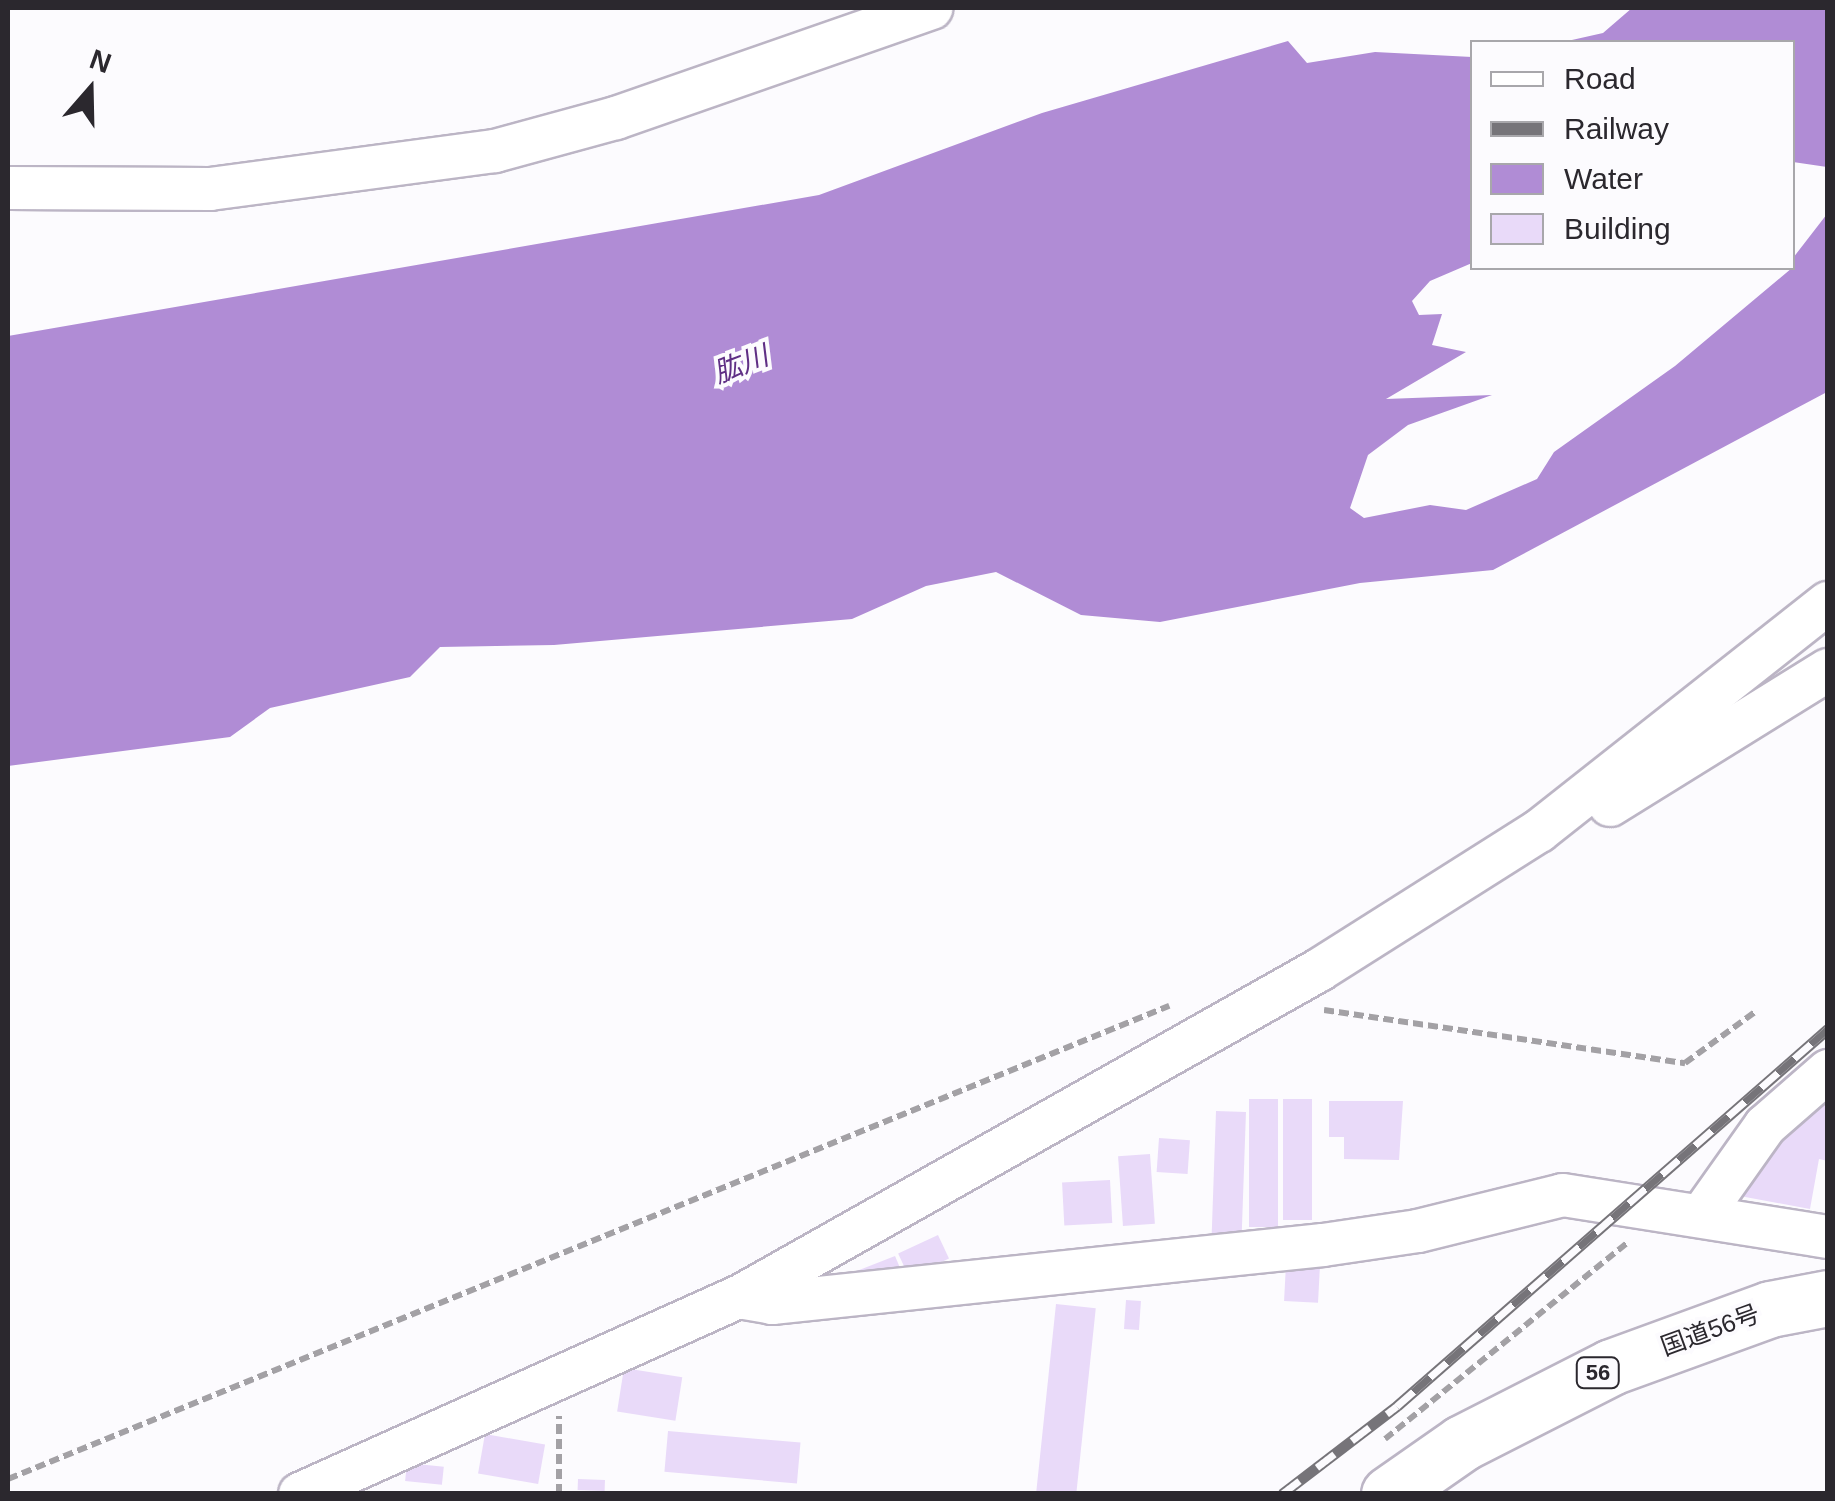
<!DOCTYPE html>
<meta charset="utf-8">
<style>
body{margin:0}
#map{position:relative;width:1835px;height:1501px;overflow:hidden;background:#fcfbfe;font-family:Helvetica,"Noto Sans JP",sans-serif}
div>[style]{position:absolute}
.water>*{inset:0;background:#b08cd5}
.building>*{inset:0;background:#e9daf9;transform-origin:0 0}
.path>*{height:6px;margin-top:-3px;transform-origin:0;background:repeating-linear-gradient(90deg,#a3a1a5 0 10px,transparent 0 15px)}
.roads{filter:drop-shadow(2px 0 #bcb5c5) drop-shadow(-2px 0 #bcb5c5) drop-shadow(0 2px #bcb5c5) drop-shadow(0 -2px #bcb5c5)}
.minor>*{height:42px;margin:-21px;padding:0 21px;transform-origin:21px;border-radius:21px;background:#fff}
.highway>*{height:55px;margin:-27.5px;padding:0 27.5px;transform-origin:27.5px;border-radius:27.5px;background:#fff}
.rail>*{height:11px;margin-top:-5.5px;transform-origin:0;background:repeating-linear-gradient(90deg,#fcfbfe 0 22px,#767479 0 44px);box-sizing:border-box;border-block:2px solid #767479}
span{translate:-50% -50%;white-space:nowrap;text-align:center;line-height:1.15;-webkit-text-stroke:8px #fcfbfe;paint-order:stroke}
.shield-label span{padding:2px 8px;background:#fcfbfe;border:2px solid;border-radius:8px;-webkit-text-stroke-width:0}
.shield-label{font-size:22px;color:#2b282e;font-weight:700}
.street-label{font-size:25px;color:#2b282e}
.water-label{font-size:28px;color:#5f2f85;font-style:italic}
.frame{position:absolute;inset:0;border:10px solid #2b282e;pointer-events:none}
.legend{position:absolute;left:1470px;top:40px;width:325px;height:230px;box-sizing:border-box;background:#fcfbfe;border:2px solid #a8a7ab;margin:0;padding:12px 18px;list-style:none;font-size:30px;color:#2b282e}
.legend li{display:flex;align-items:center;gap:20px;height:50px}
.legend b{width:50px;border:2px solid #a8a7ab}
.north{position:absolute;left:40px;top:40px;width:100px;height:100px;-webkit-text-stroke:8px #fcfbfe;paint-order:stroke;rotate:20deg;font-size:28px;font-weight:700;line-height:40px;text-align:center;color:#2b282e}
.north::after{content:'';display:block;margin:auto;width:35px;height:45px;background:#2b282e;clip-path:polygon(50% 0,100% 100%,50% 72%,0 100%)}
</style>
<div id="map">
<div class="water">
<i style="clip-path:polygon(1632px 8px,1827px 8px,1827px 167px,1793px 162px,1792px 42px,1563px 42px,1603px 33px)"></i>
<i style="clip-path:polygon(1288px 41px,1307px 63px,1375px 52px,1472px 57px,1472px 263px,1430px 281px,1412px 301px,1419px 315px,1442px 314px,1432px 345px,1466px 352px,1386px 399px,1492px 395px,1408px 425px,1368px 455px,1350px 508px,1364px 518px,1430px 505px,1466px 510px,1537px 479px,1554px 452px,1675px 366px,1792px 268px,1793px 258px,1827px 214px,1827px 392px,1493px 570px,1360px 583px,1160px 622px,1081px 615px,996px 572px,926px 586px,852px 619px,554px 645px,440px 647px,410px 677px,270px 708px,230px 737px,8px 766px,8px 336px,819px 195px,1042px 113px)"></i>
</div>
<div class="building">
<i style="clip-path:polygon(1828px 1097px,1828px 1161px,1819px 1159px,1810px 1209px,1740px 1196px,1743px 1180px)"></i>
<i style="left:1278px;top:1099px;width:128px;height:29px;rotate:90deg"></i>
<i style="left:1283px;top:1099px;width:29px;height:121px"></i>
<i style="clip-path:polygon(1329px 1101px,1403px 1101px,1399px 1160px,1344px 1159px,1344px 1137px,1329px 1137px)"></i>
<i style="left:1216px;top:1111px;width:30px;height:125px;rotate:2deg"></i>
<i style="left:1159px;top:1138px;width:31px;height:34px;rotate:4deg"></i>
<i style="left:1150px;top:1154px;width:70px;height:32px;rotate:86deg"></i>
<i style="left:1110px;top:1180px;width:43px;height:48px;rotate:87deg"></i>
<i style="left:938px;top:1235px;width:26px;height:44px;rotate:65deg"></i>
<i style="clip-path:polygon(895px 1256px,906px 1282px,849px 1274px)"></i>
<i style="left:1286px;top:1264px;width:34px;height:37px;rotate:3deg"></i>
<i style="left:1126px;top:1300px;width:15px;height:29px;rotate:4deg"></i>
<i style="left:1056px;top:1304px;width:40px;height:191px;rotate:6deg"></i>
<i style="left:624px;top:1368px;width:59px;height:44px;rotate:9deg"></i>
<i style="left:668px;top:1431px;width:133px;height:41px;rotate:5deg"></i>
<i style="left:485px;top:1434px;width:61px;height:40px;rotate:10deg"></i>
<i style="left:407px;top:1463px;width:37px;height:18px;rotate:6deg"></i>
<i style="left:578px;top:1479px;width:27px;height:11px;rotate:2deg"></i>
</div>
<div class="path">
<i style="left:1324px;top:1010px;width:365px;rotate:8.4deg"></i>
<i style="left:1685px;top:1063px;width:87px;rotate:-36.1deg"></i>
<i style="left:1385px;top:1439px;width:313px;rotate:-39deg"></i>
<i style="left:8px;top:1479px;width:1254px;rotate:-22.17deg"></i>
<i style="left:559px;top:1494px;width:78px;rotate:-90deg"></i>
</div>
<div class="roads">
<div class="minor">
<i style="left:8px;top:188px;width:202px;rotate:0.3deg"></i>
<i style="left:210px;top:189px;width:288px;rotate:-7.6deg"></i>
<i style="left:495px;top:151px;width:125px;rotate:-15.3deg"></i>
<i style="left:616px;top:118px;width:334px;rotate:-19.2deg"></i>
<i style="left:1610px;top:805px;width:256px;rotate:-31.8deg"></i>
<i style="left:1702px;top:1215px;width:109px;rotate:-54.7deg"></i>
<i style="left:1765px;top:1126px;width:84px;rotate:-41.1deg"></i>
<i style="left:739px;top:1297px;width:34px;rotate:10deg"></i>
<i style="left:772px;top:1303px;width:554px;rotate:-6.01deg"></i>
<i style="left:1323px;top:1245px;width:96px;rotate:-8.4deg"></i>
<i style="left:1418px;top:1231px;width:149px;rotate:-13.9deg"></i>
<i style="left:1563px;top:1195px;width:268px;rotate:9deg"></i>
<i style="left:300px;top:1494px;width:481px;rotate:-24.2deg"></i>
<i style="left:739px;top:1297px;width:666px;rotate:-29.41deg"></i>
<i style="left:1319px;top:970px;width:260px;rotate:-32.3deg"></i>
<i style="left:1539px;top:831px;width:368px;rotate:-38.3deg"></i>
</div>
<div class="highway">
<i style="left:1389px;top:1494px;width:89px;rotate:-34.9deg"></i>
<i style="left:1462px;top:1443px;width:167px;rotate:-27deg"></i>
<i style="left:1611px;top:1367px;width:169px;rotate:-20deg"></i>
<i style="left:1770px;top:1309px;width:59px;rotate:-10.7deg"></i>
</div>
</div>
<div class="rail">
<i style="left:1282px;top:1494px;width:145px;rotate:-37.4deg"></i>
<i style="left:1397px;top:1406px;width:573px;rotate:-41.18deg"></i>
</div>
<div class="shield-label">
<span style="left:1598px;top:1373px">56</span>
</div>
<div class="street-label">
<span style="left:1710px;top:1330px;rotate:-20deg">国道56号</span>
</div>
<div class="water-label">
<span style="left:741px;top:365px;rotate:-21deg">肱川</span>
</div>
<div class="frame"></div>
<ul class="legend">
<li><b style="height:12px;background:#fff"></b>Road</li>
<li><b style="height:12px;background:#767479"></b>Railway</li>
<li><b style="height:28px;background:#b08cd5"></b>Water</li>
<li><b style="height:28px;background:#e9daf9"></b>Building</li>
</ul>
<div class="north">N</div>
</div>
